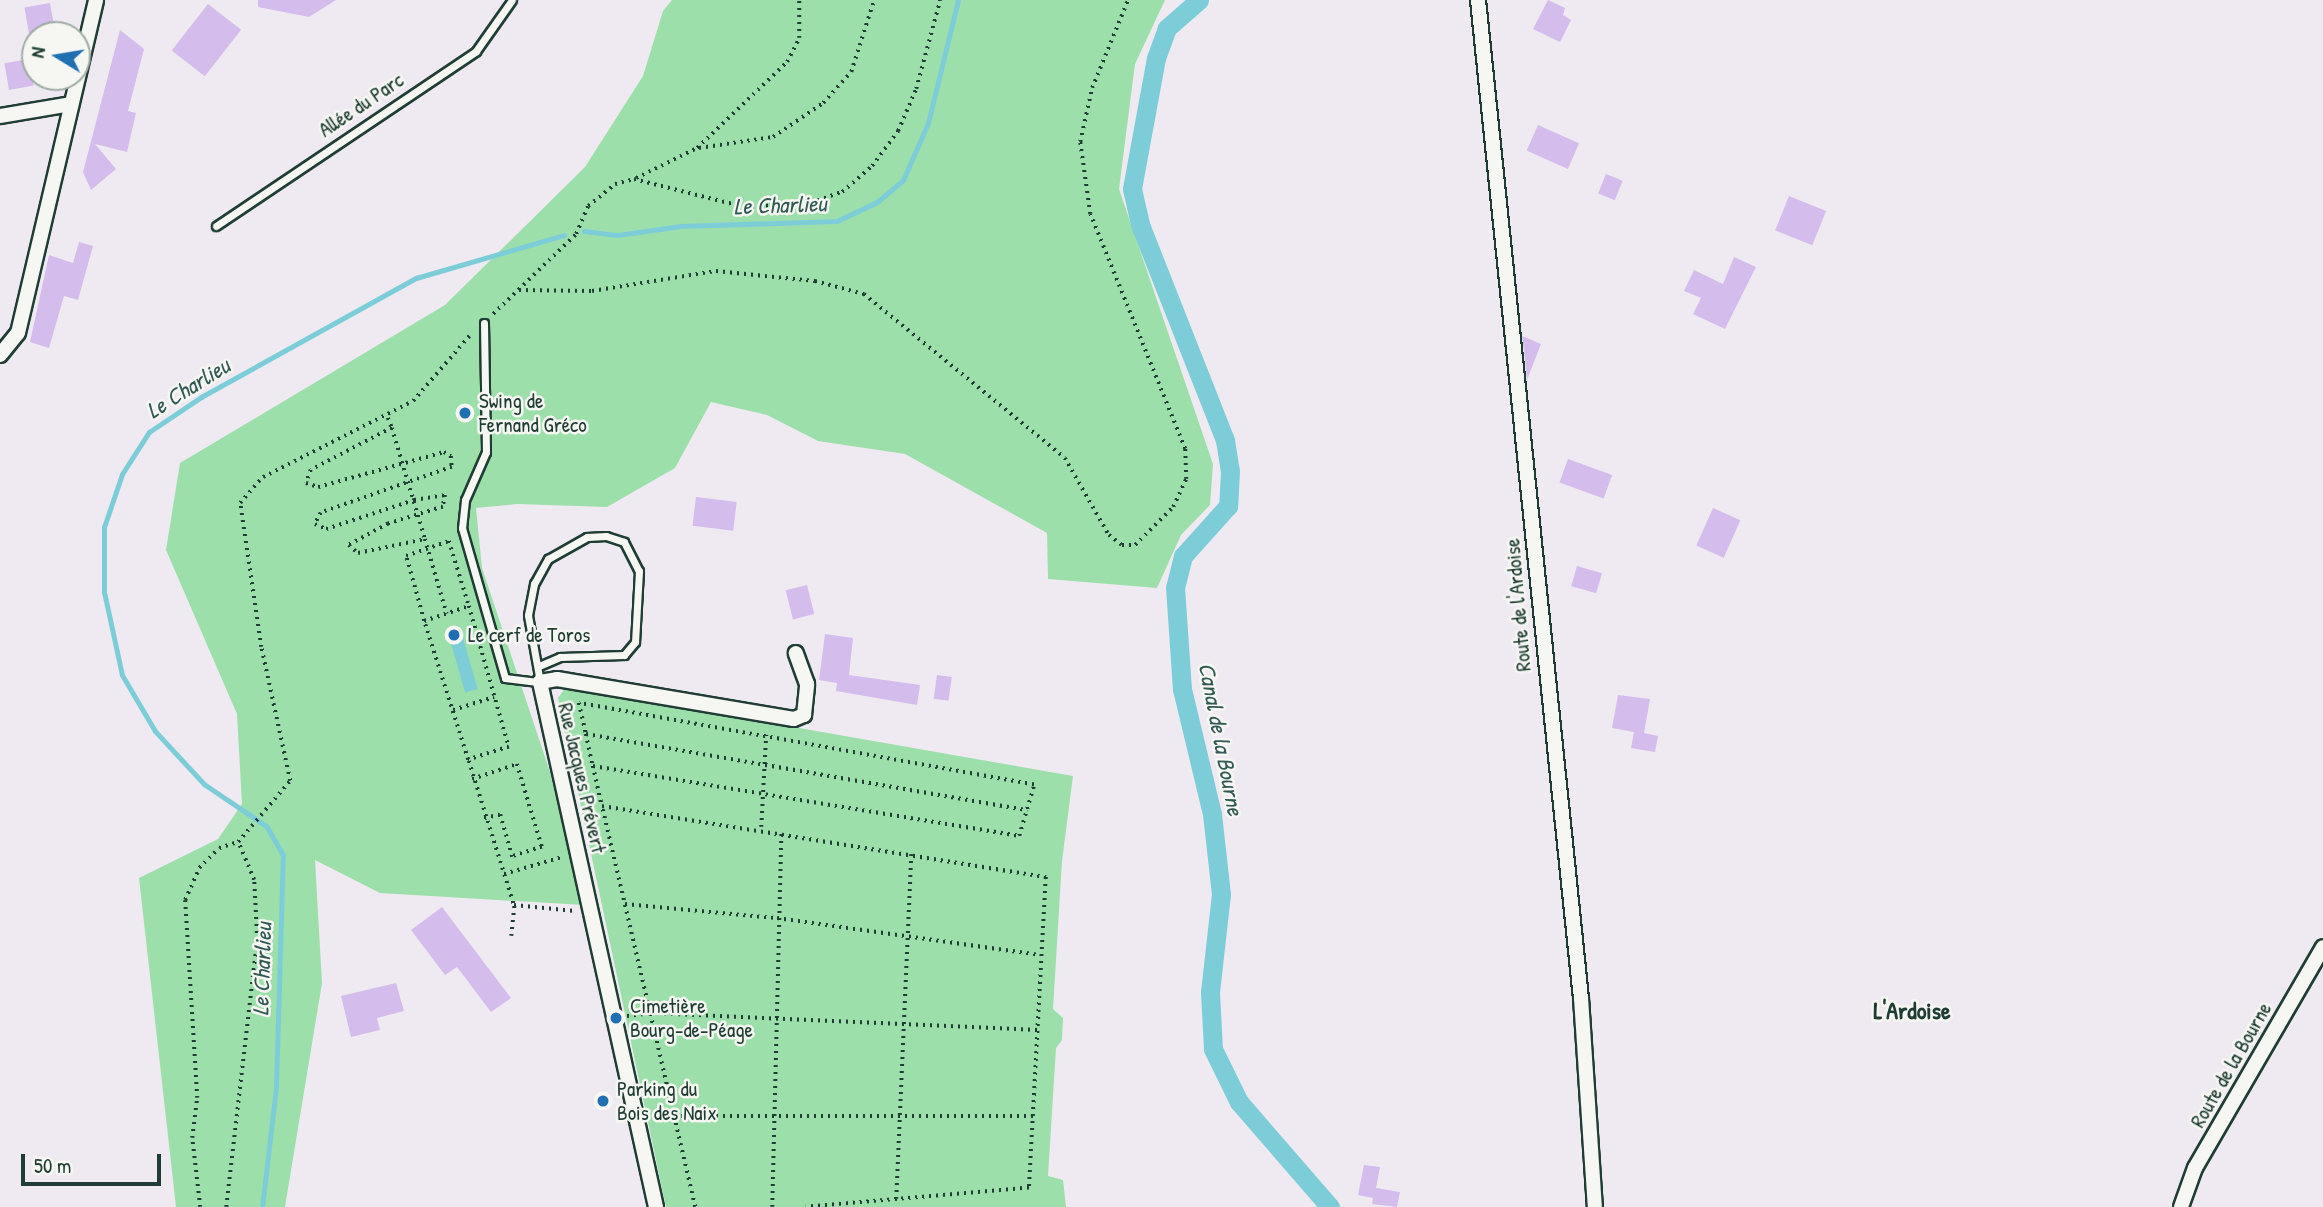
<!DOCTYPE html>
<meta charset="utf-8">
<style>
body{margin:0}
#map{position:relative;width:2323px;height:1207px;overflow:hidden;background:#efeaf1;font-family:"Patrick Hand",sans-serif}
div>[style]{position:absolute}
.green>*{inset:0;background:#9cdfaa}
.water>*{inset:0;background:#7dcdd9;transform-origin:0 0}
.stream>*{height:5px;margin:-2.5px;padding:0 2.5px;transform-origin:2.5px;border-radius:2.5px;background:#7dcdd9}
.canal>*{height:19px;margin:-9.5px;padding:0 9.5px;transform-origin:9.5px;border-radius:9.5px;background:#7dcdd9}
.building>*{inset:0;background:#d4bcec;transform-origin:0 0}
.path>*{height:3.5px;margin-top:-1.75px;transform-origin:0;background:repeating-linear-gradient(90deg,#1f3d34 0 2px,transparent 0 7px)}
.roads{filter:drop-shadow(2px 0 #1f3d34) drop-shadow(-2px 0 #1f3d34) drop-shadow(0 2px #1f3d34) drop-shadow(0 -2px #1f3d34)}
.lane>*{height:7px;margin:-3.5px;padding:0 3.5px;transform-origin:3.5px;border-radius:3.5px;background:#f6f6f2}
.street>*{height:14px;margin:-7px;padding:0 7px;transform-origin:7px;border-radius:7px;background:#f6f6f2}
.dots>*{width:19px;height:19px;translate:-50% -50%;box-sizing:border-box;border:4px solid #f6f6f2;border-radius:50%}
span{translate:-50% -50%;white-space:nowrap;text-align:center;line-height:1.15;-webkit-text-stroke:5px #f6f6f2;paint-order:stroke}
.street-label{font-size:21px;color:#1f3d34}
.poi-label{font-size:21px;color:#1f3d34}
.left{translate:0 -50%;text-align:left}
.water-label{font-size:23px;color:#325a55;font-style:italic}
.quarter-label{font-size:24px;color:#1f3d34;font-weight:700}
.north{position:absolute;left:21px;top:21px;width:70px;height:70px;box-sizing:border-box;background:#f6f6f2;border:2px solid #a0aca6;border-radius:50%;rotate:281deg;font-size:19px;font-weight:700;line-height:28px;text-align:center;color:#1f3d34}
.north::after{content:'';display:block;margin:auto;width:24px;height:32px;background:#1f6fb2;clip-path:polygon(50% 0,100% 100%,50% 72%,0 100%)}
.scale{position:absolute;left:21px;top:1154px;width:140px;height:32px;box-sizing:border-box;border:4px solid #1f3d34;border-top:0;padding-left:9px;font-size:21px;line-height:24px;white-space:nowrap;color:#1f3d34;-webkit-text-stroke:5px #f6f6f2;paint-order:stroke}
</style>
<div id="map">
<div class="green">
<i style="clip-path:polygon(672px 0,1165px 0,1135px 64px,1119px 189px,1213px 464px,1210px 505px,1181px 535px,1157px 588px,1048px 579px,1047px 533px,905px 454px,818px 441px,767px 415px,711px 402px,675px 468px,607px 507px,517px 504px,476px 508px,482px 568px,549px 769px,584px 905px,380px 893px,315px 860px,322px 983px,285px 1207px,176px 1207px,139px 878px,218px 839px,242px 804px,237px 714px,166px 550px,180px 463px,445px 305px,585px 167px,643px 76px,663px 11px)"></i>
<i style="clip-path:polygon(566px 687px,1073px 776px,1062px 861px,1053px 1009px,1063px 1018px,1062px 1040px,1056px 1048px,1048px 1176px,1063px 1180px,1066px 1207px,666px 1207px,558px 698px)"></i>
</div>
<div class="water">
<i style="left:463px;top:638px;width:53px;height:13px;rotate:74deg"></i>
</div>
<div class="stream">
<i style="left:584px;top:231px;width:34px;rotate:7deg"></i>
<i style="left:618px;top:235px;width:63px;rotate:-8.3deg"></i>
<i style="left:680px;top:226px;width:157px;rotate:-1.8deg"></i>
<i style="left:837px;top:221px;width:44px;rotate:-25.4deg"></i>
<i style="left:877px;top:202px;width:34px;rotate:-40deg"></i>
<i style="left:903px;top:180px;width:62px;rotate:-66.3deg"></i>
<i style="left:928px;top:123px;width:127px;rotate:-76.3deg"></i>
<i style="left:262px;top:1207px;width:121px;rotate:-83.3deg"></i>
<i style="left:276px;top:1087px;width:232px;rotate:-88.3deg"></i>
<i style="left:283px;top:855px;width:34px;rotate:-120deg"></i>
<i style="left:266px;top:826px;width:75px;rotate:-145.9deg"></i>
<i style="left:204px;top:784px;width:72px;rotate:-132.8deg"></i>
<i style="left:155px;top:731px;width:65px;rotate:-120.5deg"></i>
<i style="left:122px;top:675px;width:85px;rotate:-102.2deg"></i>
<i style="left:104px;top:592px;width:65px;rotate:-90deg"></i>
<i style="left:104px;top:527px;width:56px;rotate:-71.2deg"></i>
<i style="left:122px;top:474px;width:50px;rotate:-57.3deg"></i>
<i style="left:149px;top:432px;width:63px;rotate:-33.9deg"></i>
<i style="left:201px;top:397px;width:246px;rotate:-29deg"></i>
<i style="left:416px;top:278px;width:154px;rotate:-16.2deg"></i>
</div>
<div class="canal">
<i style="left:1199px;top:0;width:43px;rotate:138.8deg"></i>
<i style="left:1167px;top:28px;width:32px;rotate:110deg"></i>
<i style="left:1156px;top:58px;width:133px;rotate:100.4deg"></i>
<i style="left:1132px;top:189px;width:39px;rotate:77deg"></i>
<i style="left:1141px;top:227px;width:229px;rotate:68.5deg"></i>
<i style="left:1225px;top:440px;width:31px;rotate:81deg"></i>
<i style="left:1230px;top:471px;width:35px;rotate:93deg"></i>
<i style="left:1228px;top:506px;width:67px;rotate:132deg"></i>
<i style="left:1183px;top:556px;width:32px;rotate:104deg"></i>
<i style="left:1175px;top:587px;width:102px;rotate:86.1deg"></i>
<i style="left:1182px;top:689px;width:129px;rotate:76.5deg"></i>
<i style="left:1212px;top:814px;width:81px;rotate:83.6deg"></i>
<i style="left:1221px;top:894px;width:99px;rotate:96.4deg"></i>
<i style="left:1210px;top:992px;width:57px;rotate:87deg"></i>
<i style="left:1213px;top:1049px;width:59px;rotate:63.9deg"></i>
<i style="left:1239px;top:1102px;width:139px;rotate:49.1deg"></i>
</div>
<div class="building">
<i style="clip-path:polygon(258px 0,336px 0,309px 17px,258px 7px)"></i>
<i style="clip-path:polygon(1548px 0,1565px 8px,1563px 15px,1571px 20px,1560px 42px,1533px 29px)"></i>
<i style="left:50px;top:3px;width:27px;height:26px;rotate:80deg"></i>
<i style="left:208px;top:4px;width:42px;height:59px;rotate:38deg"></i>
<i style="clip-path:polygon(120px 30px,144px 49px,128px 111px,136px 113px,127px 152px,95px 144px,116px 169px,91px 190px,83px 172px)"></i>
<i style="left:29px;top:59px;width:27px;height:25px;rotate:80deg"></i>
<i style="left:1538px;top:125px;width:45px;height:28px;rotate:24deg"></i>
<i style="left:1606px;top:174px;width:18px;height:21px;rotate:22deg"></i>
<i style="left:1789px;top:196px;width:40px;height:37px;rotate:22deg"></i>
<i style="clip-path:polygon(79px 242px,93px 246px,78px 300px,64px 296px,49px 348px,30px 342px,49px 255px,73px 263px)"></i>
<i style="clip-path:polygon(1734px 257px,1756px 267px,1725px 329px,1693px 314px,1701px 298px,1684px 291px,1694px 270px,1723px 284px)"></i>
<i style="clip-path:polygon(1522px 336px,1541px 344px,1527px 380px,1524px 349px)"></i>
<i style="left:1568px;top:459px;width:47px;height:25px;rotate:20deg"></i>
<i style="left:696px;top:497px;width:41px;height:29px;rotate:7deg"></i>
<i style="left:1713px;top:508px;width:30px;height:41px;rotate:24deg"></i>
<i style="left:1577px;top:566px;width:26px;height:21px;rotate:16deg"></i>
<i style="left:807px;top:585px;width:30px;height:22px;rotate:76deg"></i>
<i style="clip-path:polygon(825px 634px,853px 638px,849px 675px,920px 685px,917px 705px,836px 691px,837px 683px,819px 680px)"></i>
<i style="left:937px;top:675px;width:15px;height:24px;rotate:8deg"></i>
<i style="clip-path:polygon(1618px 695px,1650px 699px,1644px 733px,1658px 736px,1655px 752px,1631px 748px,1634px 732px,1612px 728px)"></i>
<i style="clip-path:polygon(442px 907px,511px 998px,491px 1012px,457px 967px,445px 975px,411px 930px)"></i>
<i style="clip-path:polygon(396px 983px,404px 1011px,377px 1018px,380px 1030px,351px 1037px,341px 996px)"></i>
<i style="clip-path:polygon(1364px 1165px,1380px 1167px,1376px 1188px,1400px 1192px,1397px 1207px,1372px 1204px,1373px 1198px,1358px 1195px)"></i>
</div>
<div class="path">
<i style="left:699px;top:148px;width:75px;rotate:-8.5deg"></i>
<i style="left:773px;top:137px;width:60px;rotate:-34.2deg"></i>
<i style="left:823px;top:103px;width:42px;rotate:-47.9deg"></i>
<i style="left:851px;top:72px;width:76px;rotate:-72.3deg"></i>
<i style="left:636px;top:178px;width:68px;rotate:-26.2deg"></i>
<i style="left:697px;top:148px;width:124px;rotate:-43.7deg"></i>
<i style="left:787px;top:62px;width:27px;rotate:-63deg"></i>
<i style="left:799px;top:38px;width:38px;rotate:-90deg"></i>
<i style="left:519px;top:290px;width:73px;rotate:0.8deg"></i>
<i style="left:592px;top:291px;width:126px;rotate:-9.2deg"></i>
<i style="left:716px;top:271px;width:100px;rotate:5.8deg"></i>
<i style="left:815px;top:281px;width:51px;rotate:14.9deg"></i>
<i style="left:864px;top:294px;width:259px;rotate:39.2deg"></i>
<i style="left:1065px;top:458px;width:89px;rotate:60.3deg"></i>
<i style="left:1109px;top:535px;width:16px;rotate:38deg"></i>
<i style="left:1122px;top:545px;width:13px"></i>
<i style="left:1135px;top:545px;width:54px;rotate:-45deg"></i>
<i style="left:1173px;top:507px;width:31px;rotate:-65deg"></i>
<i style="left:1186px;top:479px;width:30px;rotate:-92deg"></i>
<i style="left:1185px;top:449px;width:253px;rotate:-112deg"></i>
<i style="left:1090px;top:214px;width:73px;rotate:-97.9deg"></i>
<i style="left:1080px;top:142px;width:55px;rotate:-77.5deg"></i>
<i style="left:1092px;top:88px;width:95px;rotate:-67.8deg"></i>
<i style="left:493px;top:314px;width:115px;rotate:-43.9deg"></i>
<i style="left:576px;top:234px;width:30px;rotate:-67deg"></i>
<i style="left:588px;top:206px;width:35px;rotate:-39deg"></i>
<i style="left:615px;top:184px;width:20px;rotate:-15deg"></i>
<i style="left:634px;top:179px;width:114px;rotate:14.2deg"></i>
<i style="left:745px;top:207px;width:66px;rotate:-3.5deg"></i>
<i style="left:811px;top:203px;width:33px;rotate:-20deg"></i>
<i style="left:842px;top:192px;width:40px;rotate:-41deg"></i>
<i style="left:872px;top:166px;width:44px;rotate:-53.4deg"></i>
<i style="left:898px;top:131px;width:46px;rotate:-66.8deg"></i>
<i style="left:916px;top:89px;width:92px;rotate:-74.9deg"></i>
<i style="left:388px;top:418px;width:11px;rotate:68deg"></i>
<i style="left:392px;top:428px;width:91px;rotate:152.6deg"></i>
<i style="left:311px;top:470px;width:14px;rotate:111deg"></i>
<i style="left:306px;top:483px;width:13px;rotate:18deg"></i>
<i style="left:318px;top:487px;width:131px;rotate:-15.5deg"></i>
<i style="left:444px;top:452px;width:8px;rotate:30deg"></i>
<i style="left:451px;top:456px;width:11px;rotate:85deg"></i>
<i style="left:452px;top:467px;width:139px;rotate:160.7deg"></i>
<i style="left:321px;top:513px;width:13px;rotate:119deg"></i>
<i style="left:315px;top:524px;width:12px;rotate:24deg"></i>
<i style="left:326px;top:529px;width:93px;rotate:-18.2deg"></i>
<i style="left:414px;top:500px;width:31px;rotate:-9deg"></i>
<i style="left:445px;top:495px;width:12px;rotate:99deg"></i>
<i style="left:443px;top:507px;width:58px;rotate:162.8deg"></i>
<i style="left:388px;top:524px;width:44px;rotate:151.7deg"></i>
<i style="left:349px;top:545px;width:12px;rotate:42deg"></i>
<i style="left:358px;top:553px;width:68px;rotate:-11.8deg"></i>
<i style="left:425px;top:539px;width:78px;rotate:73.7deg"></i>
<i style="left:392px;top:428px;width:116px;rotate:73.4deg"></i>
<i style="left:424px;top:621px;width:47px;rotate:-18.4deg"></i>
<i style="left:469px;top:606px;width:147px;rotate:74.2deg"></i>
<i style="left:509px;top:747px;width:43px;rotate:162.4deg"></i>
<i style="left:468px;top:760px;width:146px;rotate:-107.6deg"></i>
<i style="left:424px;top:621px;width:67px;rotate:-105.5deg"></i>
<i style="left:406px;top:556px;width:46px;rotate:-19.2deg"></i>
<i style="left:449px;top:541px;width:68px;rotate:72.9deg"></i>
<i style="left:453px;top:710px;width:43px;rotate:-17.6deg"></i>
<i style="left:586px;top:734px;width:448px;rotate:9.8deg"></i>
<i style="left:469px;top:761px;width:151px;rotate:72.6deg"></i>
<i style="left:514px;top:905px;width:61px;rotate:5.6deg"></i>
<i style="left:593px;top:766px;width:432px;rotate:9.3deg"></i>
<i style="left:1019px;top:836px;width:53px;rotate:-73.6deg"></i>
<i style="left:1034px;top:785px;width:462px;rotate:-169.8deg"></i>
<i style="left:579px;top:703px;width:32px;rotate:77deg"></i>
<i style="left:586px;top:734px;width:33px;rotate:78deg"></i>
<i style="left:593px;top:766px;width:41px;rotate:77.3deg"></i>
<i style="left:472px;top:779px;width:47px;rotate:-18.4deg"></i>
<i style="left:517px;top:764px;width:87px;rotate:73.2deg"></i>
<i style="left:542px;top:847px;width:32px;rotate:162deg"></i>
<i style="left:512px;top:857px;width:44px;rotate:-105.9deg"></i>
<i style="left:500px;top:815px;width:17px;rotate:167deg"></i>
<i style="left:761px;top:827px;width:92px;rotate:-86.9deg"></i>
<i style="left:504px;top:874px;width:60px;rotate:-16.3deg"></i>
<i style="left:625px;top:904px;width:153px;rotate:5.3deg"></i>
<i style="left:777px;top:918px;width:265px;rotate:8deg"></i>
<i style="left:511px;top:936px;width:31px;rotate:-84deg"></i>
<i style="left:627px;top:1016px;width:23px;rotate:-7deg"></i>
<i style="left:650px;top:1013px;width:388px;rotate:2.5deg"></i>
<i style="left:674px;top:1116px;width:359px"></i>
<i style="left:896px;top:1199px;width:345px;rotate:-87.5deg"></i>
<i style="left:200px;top:1207px;width:69px;rotate:-96.6deg"></i>
<i style="left:192px;top:1138px;width:40px;rotate:-82.9deg"></i>
<i style="left:197px;top:1098px;width:198px;rotate:-93.5deg"></i>
<i style="left:185px;top:900px;width:35px;rotate:-66deg"></i>
<i style="left:199px;top:868px;width:28px;rotate:-45deg"></i>
<i style="left:219px;top:848px;width:20px;rotate:-18deg"></i>
<i style="left:238px;top:842px;width:80px;rotate:-49.6deg"></i>
<i style="left:290px;top:781px;width:137px;rotate:-102.2deg"></i>
<i style="left:261px;top:647px;width:146px;rotate:-98.3deg"></i>
<i style="left:240px;top:503px;width:35px;rotate:-49deg"></i>
<i style="left:263px;top:477px;width:168px;rotate:-26.9deg"></i>
<i style="left:413px;top:401px;width:90px;rotate:-49.1deg"></i>
<i style="left:226px;top:1207px;width:269px;rotate:-83.4deg"></i>
<i style="left:257px;top:940px;width:60px;rotate:-92.9deg"></i>
<i style="left:254px;top:880px;width:41px;rotate:-112.8deg"></i>
<i style="left:695px;top:1207px;width:412px;rotate:-103.1deg"></i>
<i style="left:602px;top:806px;width:450px;rotate:9.1deg"></i>
<i style="left:1046px;top:877px;width:311px;rotate:93.1deg"></i>
<i style="left:1029px;top:1188px;width:224px;rotate:175.1deg"></i>
<i style="left:772px;top:1207px;width:376px;rotate:-88.6deg"></i>
</div>
<div class="roads">
<div class="lane">
<i style="left:216px;top:226px;width:313px;rotate:-33.9deg"></i>
<i style="left:476px;top:51px;width:62px;rotate:-54.8deg"></i>
<i style="left:484px;top:323px;width:129px;rotate:89.1deg"></i>
<i style="left:486px;top:452px;width:52px;rotate:113.6deg"></i>
<i style="left:465px;top:500px;width:28px;rotate:96deg"></i>
<i style="left:462px;top:528px;width:156px;rotate:74deg"></i>
<i style="left:505px;top:678px;width:35px;rotate:7deg"></i>
<i style="left:540px;top:682px;width:68px;rotate:-100.2deg"></i>
<i style="left:528px;top:615px;width:32px;rotate:-79deg"></i>
<i style="left:534px;top:584px;width:29px;rotate:-61deg"></i>
<i style="left:548px;top:559px;width:45px;rotate:-29.4deg"></i>
<i style="left:587px;top:537px;width:19px;rotate:-3deg"></i>
<i style="left:606px;top:536px;width:19px;rotate:18deg"></i>
<i style="left:624px;top:542px;width:33px;rotate:63deg"></i>
<i style="left:639px;top:571px;width:71px;rotate:93.2deg"></i>
<i style="left:635px;top:642px;width:17px;rotate:130deg"></i>
<i style="left:624px;top:655px;width:64px;rotate:178.2deg"></i>
<i style="left:560px;top:657px;width:21px;rotate:157deg"></i>
</div>
<div class="street">
<i style="left:1478px;top:0;width:1003px;rotate:84.11deg"></i>
<i style="left:1581px;top:998px;width:209px;rotate:86.2deg"></i>
<i style="left:0;top:116px;width:72px;rotate:-9.6deg"></i>
<i style="left:0;top:355px;width:28px;rotate:-51deg"></i>
<i style="left:18px;top:333px;width:342px;rotate:-76.8deg"></i>
<i style="left:656px;top:1207px;width:538px;rotate:-102.46deg"></i>
<i style="left:540px;top:682px;width:17px;rotate:-10deg"></i>
<i style="left:557px;top:679px;width:240px;rotate:9.6deg"></i>
<i style="left:794px;top:719px;width:11px;rotate:-22deg"></i>
<i style="left:804px;top:715px;width:31px;rotate:-84deg"></i>
<i style="left:807px;top:684px;width:33px;rotate:-110deg"></i>
<i style="left:2181px;top:1207px;width:41px;rotate:-70.3deg"></i>
<i style="left:2195px;top:1168px;width:255px;rotate:-59.9deg"></i>
</div>
</div>
<div class="dots">
<i style="left:465px;top:413px;background:#1f6fb2"></i>
<i style="left:454px;top:635px;background:#1f6fb2"></i>
<i style="left:616px;top:1018px;background:#1f6fb2"></i>
<i style="left:603px;top:1101px;background:#1f6fb2"></i>
</div>
<div class="street-label">
<span style="left:361px;top:105px;rotate:-34deg">Allée du Parc</span>
<span style="left:1518px;top:605px;rotate:-95deg">Route de l'Ardoise</span>
<span style="left:582px;top:778px;rotate:77deg">Rue Jacques Prévert</span>
<span style="left:2231px;top:1065px;rotate:-60deg">Route de la Bourne</span>
</div>
<div class="poi-label">
<span class="left" style="left:479px;top:413px">Swing de<br>Fernand Gréco</span>
<span class="left" style="left:468px;top:635px">Le cerf de Toros</span>
<span class="left" style="left:630px;top:1018px">Cimetière<br>Bourg-de-Péage</span>
<span class="left" style="left:617px;top:1101px">Parking du<br>Bois des Naix</span>
</div>
<div class="water-label">
<span style="left:780px;top:205px;rotate:-2deg">Le Charlieu</span>
<span style="left:188px;top:388px;rotate:-32deg">Le Charlieu</span>
<span style="left:1221px;top:739px;rotate:79deg">Canal de la Bourne</span>
<span style="left:262px;top:969px;rotate:-88deg">Le Charlieu</span>
</div>
<div class="quarter-label">
<span style="left:1912px;top:1011px">L'Ardoise</span>
</div>
<div class="north">N</div>
<div class="scale">50 m</div>
</div>
